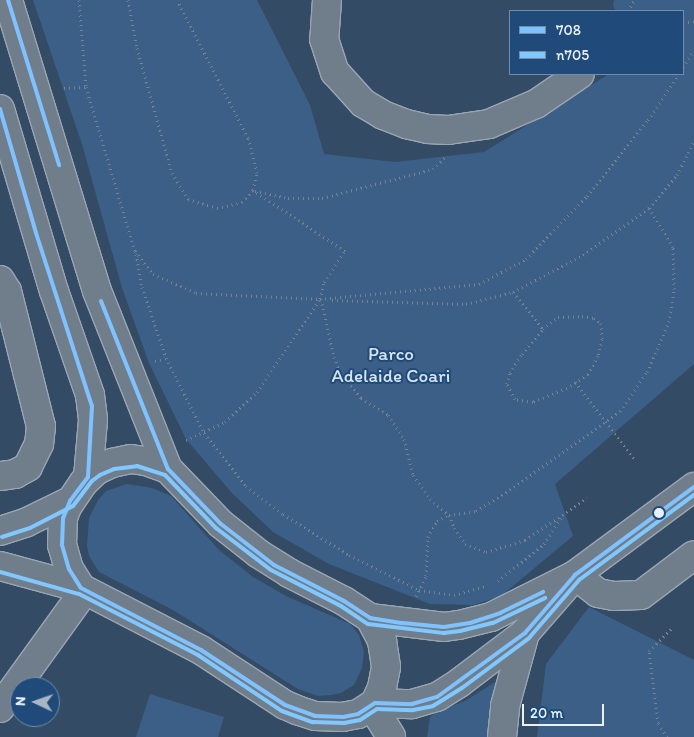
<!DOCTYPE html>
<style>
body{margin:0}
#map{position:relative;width:694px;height:737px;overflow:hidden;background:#344b65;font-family:Itim,sans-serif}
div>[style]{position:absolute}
.green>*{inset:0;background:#3b5f87}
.path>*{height:3px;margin-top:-1.5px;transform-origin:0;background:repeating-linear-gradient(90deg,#778390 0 1px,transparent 0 5px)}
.roads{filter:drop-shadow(1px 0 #9aa6b3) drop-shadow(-1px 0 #9aa6b3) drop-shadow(0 1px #9aa6b3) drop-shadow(0 -1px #9aa6b3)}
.minor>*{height:28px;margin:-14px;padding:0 14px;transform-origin:14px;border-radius:14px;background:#707e8c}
.bus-1>*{height:4px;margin:-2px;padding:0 2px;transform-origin:2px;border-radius:2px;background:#80c2ff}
.bus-2>*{height:4px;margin:-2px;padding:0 2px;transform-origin:2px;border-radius:2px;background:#80c8ff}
.dots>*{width:14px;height:14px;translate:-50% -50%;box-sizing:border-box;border:2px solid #1f4a7a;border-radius:50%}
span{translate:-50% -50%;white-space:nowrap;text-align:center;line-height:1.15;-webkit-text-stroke:4px #1f4a7a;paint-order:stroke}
.park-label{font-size:19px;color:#d7e3ed}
.legend{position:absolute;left:509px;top:10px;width:175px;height:65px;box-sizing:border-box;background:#1f4a7a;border:1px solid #6f8dac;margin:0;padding:6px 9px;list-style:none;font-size:15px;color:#e8f1f8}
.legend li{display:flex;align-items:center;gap:10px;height:25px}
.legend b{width:25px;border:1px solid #6f8dac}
.north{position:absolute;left:10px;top:677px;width:50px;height:50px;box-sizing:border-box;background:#1f4a7a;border:1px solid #6f8dac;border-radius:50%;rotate:273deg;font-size:14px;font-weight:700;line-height:20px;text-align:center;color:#e8f1f8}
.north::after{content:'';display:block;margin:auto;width:18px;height:22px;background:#a9b7c5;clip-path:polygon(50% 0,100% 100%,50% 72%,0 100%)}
.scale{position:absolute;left:522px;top:704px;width:82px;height:22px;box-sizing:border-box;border:2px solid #e8f1f8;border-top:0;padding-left:6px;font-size:15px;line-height:18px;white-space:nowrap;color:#e8f1f8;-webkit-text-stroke:4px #1f4a7a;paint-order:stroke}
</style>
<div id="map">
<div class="green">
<i style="clip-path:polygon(33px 0,257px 0,310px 105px,324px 154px,395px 162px,484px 152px,609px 74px,683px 74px,683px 11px,616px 11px,613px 6px,614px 0,694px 0,694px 364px,555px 484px,573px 536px,501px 596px,473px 605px,430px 604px,329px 564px,273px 532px,231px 492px,186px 439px,149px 363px,122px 288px,82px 144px)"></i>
<i style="clip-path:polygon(127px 484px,152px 488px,171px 496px,219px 550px,253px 577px,286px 596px,350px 624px,359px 635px,364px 652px,362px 668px,354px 685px,341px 693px,331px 695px,318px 696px,298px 689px,173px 610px,99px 572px,89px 556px,87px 546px,89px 518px,98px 500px,106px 491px)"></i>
<i style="clip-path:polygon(589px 607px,694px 660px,694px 737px,537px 737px,546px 664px)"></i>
<i style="clip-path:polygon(503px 677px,490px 715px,487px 737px,427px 737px,430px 717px,436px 712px,465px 701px)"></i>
<i style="clip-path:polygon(150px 694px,224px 717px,218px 737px,136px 737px)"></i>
</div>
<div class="path">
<i style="left:79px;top:0;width:87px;rotate:85.4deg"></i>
<i style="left:86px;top:87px;width:171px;rotate:73.4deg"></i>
<i style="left:135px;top:251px;width:29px;rotate:52deg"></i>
<i style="left:153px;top:274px;width:47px;rotate:23.8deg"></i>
<i style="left:196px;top:293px;width:124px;rotate:2.8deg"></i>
<i style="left:320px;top:299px;width:160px;rotate:-5.4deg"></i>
<i style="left:479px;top:284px;width:53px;rotate:-28deg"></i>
<i style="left:526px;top:259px;width:88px;rotate:-45.9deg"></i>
<i style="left:587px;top:196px;width:97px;rotate:-51.2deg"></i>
<i style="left:648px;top:120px;width:55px;rotate:-56deg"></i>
<i style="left:128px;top:0;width:49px;rotate:79.4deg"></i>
<i style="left:137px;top:48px;width:130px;rotate:74.4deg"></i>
<i style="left:172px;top:173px;width:31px;rotate:58deg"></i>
<i style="left:188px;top:199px;width:30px;rotate:17deg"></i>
<i style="left:217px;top:208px;width:26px;rotate:-13deg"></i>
<i style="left:242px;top:202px;width:16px;rotate:-47deg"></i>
<i style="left:253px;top:190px;width:17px;rotate:-77deg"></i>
<i style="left:257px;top:173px;width:36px;rotate:-104deg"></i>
<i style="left:248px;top:138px;width:155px;rotate:-117.2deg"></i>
<i style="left:628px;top:11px;width:13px;rotate:-58deg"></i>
<i style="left:683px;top:23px;width:11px;rotate:-10deg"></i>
<i style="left:683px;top:67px;width:20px;rotate:-57deg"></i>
<i style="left:64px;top:88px;width:22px;rotate:-3deg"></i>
<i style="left:255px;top:191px;width:34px;rotate:12deg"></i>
<i style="left:288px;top:198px;width:34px"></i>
<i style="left:322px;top:198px;width:115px;rotate:-14.6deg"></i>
<i style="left:433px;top:169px;width:16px;rotate:-45deg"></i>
<i style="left:136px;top:254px;width:34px;rotate:80deg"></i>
<i style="left:142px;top:287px;width:75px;rotate:71.3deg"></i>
<i style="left:166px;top:358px;width:84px;rotate:63.1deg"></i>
<i style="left:204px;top:433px;width:68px;rotate:51.6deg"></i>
<i style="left:246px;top:486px;width:46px;rotate:37.1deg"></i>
<i style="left:283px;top:514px;width:78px;rotate:31.8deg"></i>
<i style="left:349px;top:555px;width:78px;rotate:26.6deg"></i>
<i style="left:419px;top:590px;width:35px;rotate:8deg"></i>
<i style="left:454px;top:595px;width:35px;rotate:-16deg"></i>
<i style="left:513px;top:292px;width:48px;rotate:51deg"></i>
<i style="left:321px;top:299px;width:59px;rotate:77.4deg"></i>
<i style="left:334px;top:357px;width:18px;rotate:68deg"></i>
<i style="left:341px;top:374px;width:31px;rotate:50deg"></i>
<i style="left:361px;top:398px;width:32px;rotate:32deg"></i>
<i style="left:388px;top:415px;width:29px;rotate:56deg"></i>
<i style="left:404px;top:439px;width:37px;rotate:76deg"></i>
<i style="left:413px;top:475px;width:29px;rotate:55deg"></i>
<i style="left:430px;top:499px;width:25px;rotate:40deg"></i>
<i style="left:449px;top:515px;width:14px;rotate:69deg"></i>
<i style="left:454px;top:528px;width:19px;rotate:55deg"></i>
<i style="left:465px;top:544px;width:22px;rotate:21deg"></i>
<i style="left:486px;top:552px;width:41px;rotate:-17.1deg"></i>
<i style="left:525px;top:540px;width:75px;rotate:-34.1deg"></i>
<i style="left:332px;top:300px;width:134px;rotate:1.7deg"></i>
<i style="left:466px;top:304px;width:49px;rotate:-14.3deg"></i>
<i style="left:513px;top:292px;width:79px;rotate:-27.9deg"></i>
<i style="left:583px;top:255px;width:81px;rotate:-35.5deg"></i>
<i style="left:649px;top:208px;width:43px;rotate:-49.7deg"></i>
<i style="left:677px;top:175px;width:38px;rotate:-63deg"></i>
<i style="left:582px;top:316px;width:12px;rotate:9deg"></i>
<i style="left:594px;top:318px;width:9px;rotate:36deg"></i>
<i style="left:601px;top:323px;width:16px;rotate:86deg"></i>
<i style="left:602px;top:339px;width:17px;rotate:103deg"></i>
<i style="left:598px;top:356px;width:21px;rotate:119deg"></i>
<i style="left:588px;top:374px;width:25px;rotate:146deg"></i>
<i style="left:567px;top:388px;width:37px;rotate:158deg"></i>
<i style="left:533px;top:402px;width:18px;rotate:-171deg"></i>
<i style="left:515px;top:399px;width:17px;rotate:-118deg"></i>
<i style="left:507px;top:384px;width:11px;rotate:-75deg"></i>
<i style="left:510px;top:373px;width:22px;rotate:-58deg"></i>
<i style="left:522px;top:354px;width:33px;rotate:-50deg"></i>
<i style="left:543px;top:329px;width:19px;rotate:-39deg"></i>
<i style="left:558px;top:317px;width:24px;rotate:-2deg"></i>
<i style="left:155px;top:361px;width:11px;rotate:-15deg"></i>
<i style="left:575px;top:382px;width:97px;rotate:52.5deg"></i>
<i style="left:186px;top:440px;width:43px;rotate:-24.8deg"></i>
<i style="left:225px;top:422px;width:44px;rotate:-43.2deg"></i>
<i style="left:257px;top:392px;width:112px;rotate:-55.9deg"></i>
<i style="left:320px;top:299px;width:17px;rotate:-77deg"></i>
<i style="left:324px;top:282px;width:37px;rotate:-56deg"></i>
<i style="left:345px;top:251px;width:110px;rotate:-146.5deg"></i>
<i style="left:498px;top:581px;width:59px;rotate:-38.8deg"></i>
<i style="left:544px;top:544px;width:35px;rotate:-57deg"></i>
<i style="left:416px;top:596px;width:22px;rotate:-63deg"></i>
<i style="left:426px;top:576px;width:39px;rotate:-87deg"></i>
<i style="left:428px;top:537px;width:18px;rotate:-61deg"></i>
<i style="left:437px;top:521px;width:13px;rotate:-27deg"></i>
<i style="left:449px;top:515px;width:27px;rotate:-8deg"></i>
<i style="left:476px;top:511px;width:45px;rotate:-32.3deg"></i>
<i style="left:514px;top:487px;width:130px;rotate:-35.6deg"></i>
<i style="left:620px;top:411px;width:47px;rotate:-55.3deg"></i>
<i style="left:647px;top:372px;width:55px;rotate:-66.3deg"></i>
<i style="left:669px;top:322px;width:33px;rotate:-81deg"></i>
<i style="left:674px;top:289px;width:42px;rotate:-91.4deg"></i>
<i style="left:673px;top:247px;width:46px;rotate:-121.6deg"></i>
<i style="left:667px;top:737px;width:17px;rotate:-123deg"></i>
<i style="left:658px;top:723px;width:73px;rotate:-97.1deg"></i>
<i style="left:649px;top:651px;width:34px;rotate:-45deg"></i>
</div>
<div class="roads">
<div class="minor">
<i style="left:8px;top:0;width:304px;rotate:73deg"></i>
<i style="left:97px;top:291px;width:192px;rotate:68.3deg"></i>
<i style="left:327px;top:0;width:39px;rotate:94deg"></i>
<i style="left:324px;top:39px;width:35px;rotate:72deg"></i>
<i style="left:335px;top:72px;width:42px;rotate:47.9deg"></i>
<i style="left:363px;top:103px;width:23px;rotate:31deg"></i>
<i style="left:383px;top:115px;width:25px;rotate:21deg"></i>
<i style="left:406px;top:124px;width:22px;rotate:13deg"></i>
<i style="left:427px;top:129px;width:21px;rotate:3deg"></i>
<i style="left:448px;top:130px;width:41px;rotate:-8.3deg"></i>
<i style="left:489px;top:124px;width:51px;rotate:-23.1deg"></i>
<i style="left:536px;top:104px;width:53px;rotate:-34.3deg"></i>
<i style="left:0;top:109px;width:190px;rotate:73.5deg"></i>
<i style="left:54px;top:291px;width:110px;rotate:70.9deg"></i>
<i style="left:90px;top:395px;width:25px;rotate:83deg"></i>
<i style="left:93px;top:420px;width:57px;rotate:95deg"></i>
<i style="left:0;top:280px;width:13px;rotate:58deg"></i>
<i style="left:7px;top:291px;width:139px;rotate:75.9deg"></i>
<i style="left:41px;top:426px;width:18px;rotate:96deg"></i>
<i style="left:39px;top:444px;width:25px;rotate:116deg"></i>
<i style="left:28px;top:467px;width:15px;rotate:152deg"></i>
<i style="left:15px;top:474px;width:15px;rotate:172deg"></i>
<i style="left:131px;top:459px;width:15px;rotate:8deg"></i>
<i style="left:146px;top:461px;width:23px;rotate:20deg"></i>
<i style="left:168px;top:469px;width:76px;rotate:46.1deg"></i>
<i style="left:221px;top:524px;width:48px;rotate:38.3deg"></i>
<i style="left:259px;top:554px;width:36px;rotate:32deg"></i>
<i style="left:289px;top:573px;width:62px;rotate:27deg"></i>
<i style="left:344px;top:601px;width:31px;rotate:33deg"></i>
<i style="left:370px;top:618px;width:26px;rotate:62deg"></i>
<i style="left:382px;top:641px;width:26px;rotate:81deg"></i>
<i style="left:386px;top:667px;width:21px;rotate:101deg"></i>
<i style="left:382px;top:688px;width:17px;rotate:115deg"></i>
<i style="left:375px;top:703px;width:20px;rotate:147deg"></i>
<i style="left:358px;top:714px;width:15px;rotate:169deg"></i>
<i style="left:343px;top:717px;width:28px;rotate:-178deg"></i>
<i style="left:315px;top:716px;width:19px;rotate:-162deg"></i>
<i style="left:297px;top:710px;width:13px;rotate:-157deg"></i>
<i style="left:285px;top:705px;width:100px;rotate:-146.8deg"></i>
<i style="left:201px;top:650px;width:135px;rotate:-152.7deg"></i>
<i style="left:81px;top:588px;width:22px;rotate:-122deg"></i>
<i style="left:69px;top:569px;width:25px;rotate:-106deg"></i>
<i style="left:62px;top:545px;width:27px;rotate:-88deg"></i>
<i style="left:63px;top:518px;width:12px;rotate:-70deg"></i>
<i style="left:67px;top:507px;width:30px;rotate:-56deg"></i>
<i style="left:84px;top:482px;width:18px;rotate:-43deg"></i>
<i style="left:97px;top:470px;width:17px;rotate:-25deg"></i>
<i style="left:112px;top:463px;width:19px;rotate:-12deg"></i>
<i style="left:0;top:531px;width:28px;rotate:-18deg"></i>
<i style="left:27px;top:522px;width:48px;rotate:-26deg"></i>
<i style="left:0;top:566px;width:84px;rotate:15.2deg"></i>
<i style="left:575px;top:575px;width:29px;rotate:38deg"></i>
<i style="left:598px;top:593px;width:16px;rotate:11deg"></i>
<i style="left:614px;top:596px;width:27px;rotate:-2deg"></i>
<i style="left:641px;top:595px;width:66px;rotate:-37deg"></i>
<i style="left:370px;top:618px;width:75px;rotate:6.9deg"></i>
<i style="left:444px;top:627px;width:15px;rotate:-8deg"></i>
<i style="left:459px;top:625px;width:33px;rotate:-14deg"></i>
<i style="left:491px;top:617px;width:94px;rotate:-26.6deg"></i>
<i style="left:575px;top:575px;width:148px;rotate:-36.5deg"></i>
<i style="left:375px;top:703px;width:37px;rotate:2deg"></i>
<i style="left:412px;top:704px;width:26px;rotate:-16deg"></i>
<i style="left:437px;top:697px;width:26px;rotate:-32deg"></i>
<i style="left:459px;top:683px;width:83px;rotate:-37.1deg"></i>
<i style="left:525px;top:633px;width:62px;rotate:-48.9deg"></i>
<i style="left:372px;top:706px;width:36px;rotate:58deg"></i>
<i style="left:0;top:708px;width:145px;rotate:-54.2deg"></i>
<i style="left:502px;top:737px;width:31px;rotate:-84deg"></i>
<i style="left:505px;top:706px;width:76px;rotate:-74.7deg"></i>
</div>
</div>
<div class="bus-1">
<i style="left:8px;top:0;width:173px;rotate:72.8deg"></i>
<i style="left:0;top:109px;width:129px;rotate:73.8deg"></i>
<i style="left:36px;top:233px;width:182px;rotate:72.1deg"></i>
<i style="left:92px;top:406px;width:71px;rotate:93.2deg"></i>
<i style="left:88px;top:477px;width:30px;rotate:127deg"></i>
<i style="left:70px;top:501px;width:18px;rotate:112deg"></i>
<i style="left:63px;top:518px;width:27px;rotate:92deg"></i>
<i style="left:62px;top:545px;width:25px;rotate:74deg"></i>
<i style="left:69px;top:569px;width:22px;rotate:58deg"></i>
<i style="left:81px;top:588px;width:135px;rotate:27.3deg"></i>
<i style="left:201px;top:650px;width:100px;rotate:33.2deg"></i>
<i style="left:285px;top:705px;width:32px;rotate:20deg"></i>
<i style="left:315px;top:716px;width:28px;rotate:2deg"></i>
<i style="left:343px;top:717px;width:15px;rotate:-11deg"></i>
<i style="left:358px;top:714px;width:20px;rotate:-33deg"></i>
<i style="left:375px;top:703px;width:37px;rotate:2deg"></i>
<i style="left:412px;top:704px;width:26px;rotate:-16deg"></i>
<i style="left:437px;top:697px;width:109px;rotate:-36deg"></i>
<i style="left:525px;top:633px;width:77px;rotate:-49.2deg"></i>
<i style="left:575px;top:575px;width:148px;rotate:-36.5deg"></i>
<i style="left:101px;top:301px;width:181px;rotate:68.3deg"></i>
<i style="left:168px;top:469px;width:76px;rotate:46.1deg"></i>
<i style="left:221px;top:524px;width:67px;rotate:37.7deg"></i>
<i style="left:274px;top:565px;width:79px;rotate:27.2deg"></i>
<i style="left:344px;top:601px;width:31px;rotate:33deg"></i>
<i style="left:370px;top:618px;width:33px;rotate:9deg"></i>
<i style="left:403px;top:623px;width:41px;rotate:5.6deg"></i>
<i style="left:444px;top:627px;width:26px;rotate:-9deg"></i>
<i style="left:470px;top:623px;width:32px;rotate:-18deg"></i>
<i style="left:500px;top:613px;width:48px;rotate:-26deg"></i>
</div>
<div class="bus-2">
<i style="left:2px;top:537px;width:29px;rotate:-18deg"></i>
<i style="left:30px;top:528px;width:48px;rotate:-27.1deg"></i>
<i style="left:73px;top:506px;width:31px;rotate:-53deg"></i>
<i style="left:92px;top:481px;width:10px;rotate:-37deg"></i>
<i style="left:100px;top:475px;width:15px;rotate:-23deg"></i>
<i style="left:114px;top:469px;width:23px;rotate:-7deg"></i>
<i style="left:137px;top:466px;width:29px;rotate:18deg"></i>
<i style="left:165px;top:475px;width:74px;rotate:46.1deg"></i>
<i style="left:216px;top:528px;width:69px;rotate:37.4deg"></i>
<i style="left:271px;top:570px;width:79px;rotate:27.2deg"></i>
<i style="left:341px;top:606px;width:32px;rotate:34deg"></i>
<i style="left:368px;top:624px;width:77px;rotate:6.8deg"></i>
<i style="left:444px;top:633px;width:16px;rotate:-7deg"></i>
<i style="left:460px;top:631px;width:34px;rotate:-14deg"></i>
<i style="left:493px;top:623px;width:58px;rotate:-25.7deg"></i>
<i style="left:0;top:572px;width:82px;rotate:15.6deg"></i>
<i style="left:79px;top:594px;width:134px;rotate:27.1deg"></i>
<i style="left:198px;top:655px;width:101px;rotate:33.7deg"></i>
<i style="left:282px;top:711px;width:33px;rotate:20deg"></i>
<i style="left:313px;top:722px;width:31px;rotate:2deg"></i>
<i style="left:344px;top:723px;width:16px;rotate:-11deg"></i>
<i style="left:360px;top:720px;width:20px;rotate:-33deg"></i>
<i style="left:377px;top:709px;width:36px;rotate:2deg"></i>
<i style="left:413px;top:710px;width:20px;rotate:-11deg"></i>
<i style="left:433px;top:706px;width:34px;rotate:-32deg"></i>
<i style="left:462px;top:688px;width:84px;rotate:-36.7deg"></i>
<i style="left:529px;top:638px;width:77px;rotate:-49.2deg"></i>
<i style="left:579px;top:580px;width:143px;rotate:-36.5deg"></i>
</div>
<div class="dots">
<i style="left:659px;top:513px;background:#e8f1f8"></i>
</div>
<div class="park-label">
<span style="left:391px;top:365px">Parco<br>Adelaide Coari</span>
</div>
<ul class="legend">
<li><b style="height:6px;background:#80c2ff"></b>708</li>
<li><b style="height:6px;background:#80c8ff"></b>n705</li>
</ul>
<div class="north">N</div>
<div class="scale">20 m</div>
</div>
